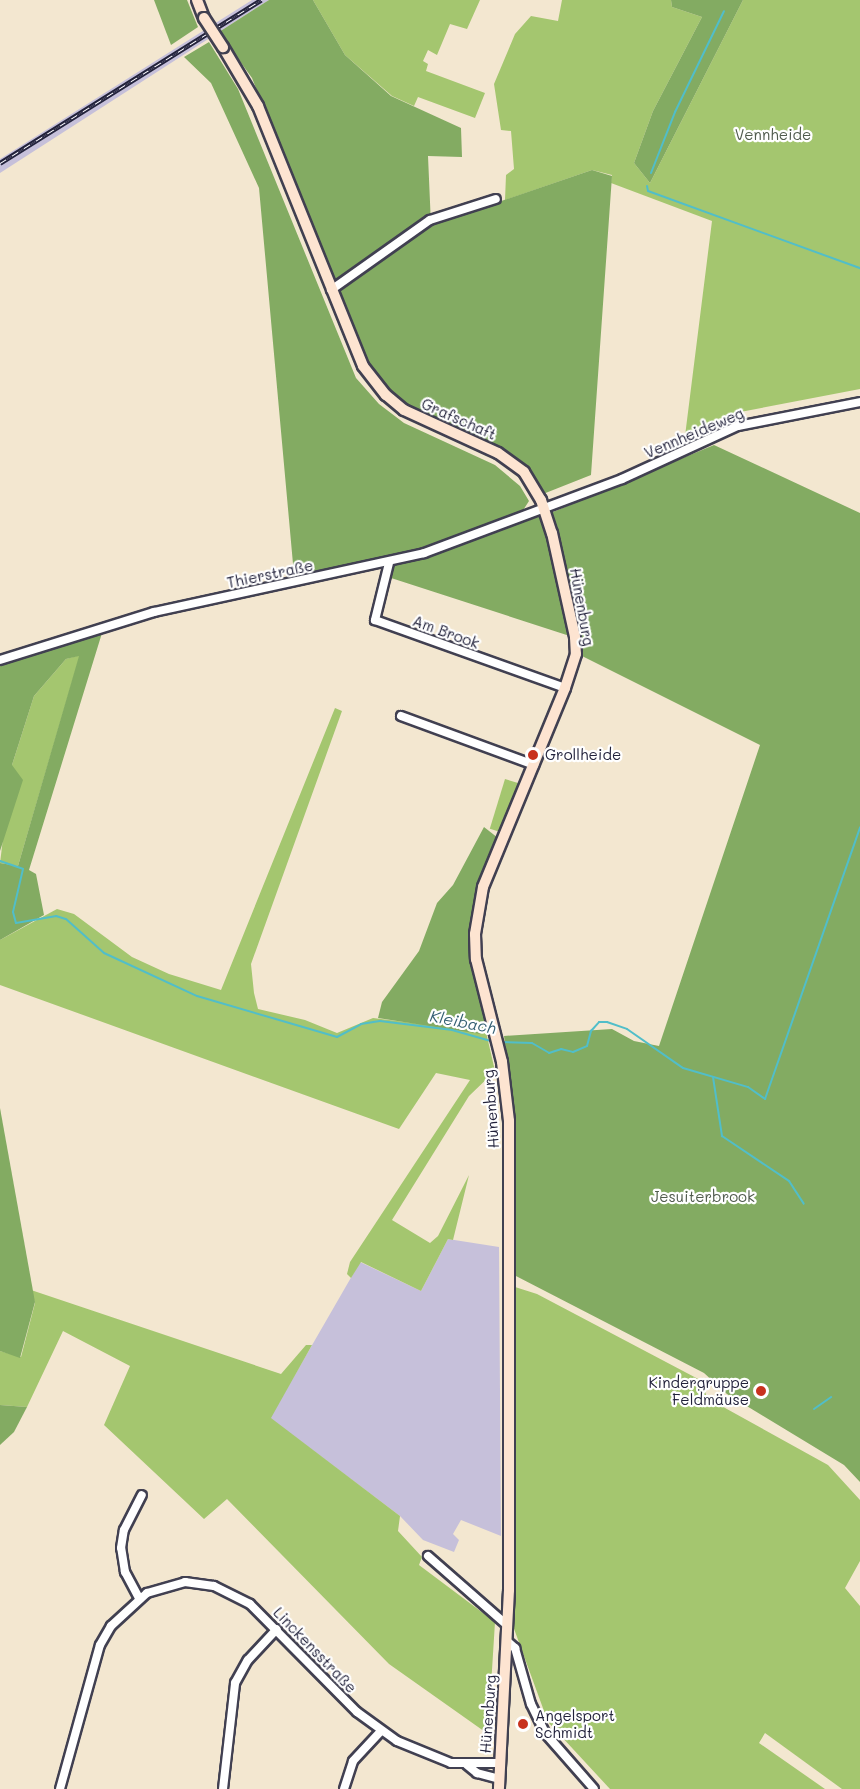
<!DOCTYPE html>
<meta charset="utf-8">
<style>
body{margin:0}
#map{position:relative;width:860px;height:1789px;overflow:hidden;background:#f3e7d0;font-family:Mali,sans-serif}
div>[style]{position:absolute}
.industrial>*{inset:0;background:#c6c0da}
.green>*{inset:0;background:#a4c66f;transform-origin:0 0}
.forest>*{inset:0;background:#83ab62}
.stream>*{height:2px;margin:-1px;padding:0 1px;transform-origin:1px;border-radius:1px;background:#51bec9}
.roads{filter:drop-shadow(2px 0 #414051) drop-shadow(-2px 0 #414051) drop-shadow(0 2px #414051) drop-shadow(0 -2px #414051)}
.street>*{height:8px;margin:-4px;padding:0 4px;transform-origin:4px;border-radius:4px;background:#fff}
.secondary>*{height:10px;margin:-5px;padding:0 5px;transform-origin:5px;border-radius:5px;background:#fde4d1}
.rail>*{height:4.5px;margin-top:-2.25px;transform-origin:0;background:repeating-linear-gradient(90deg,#fff 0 7px,#22223b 0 14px);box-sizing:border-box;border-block:2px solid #22223b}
.bridges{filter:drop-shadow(2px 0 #414051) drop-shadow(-2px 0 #414051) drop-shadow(0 2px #414051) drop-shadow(0 -2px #414051)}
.secondary-bridge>*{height:10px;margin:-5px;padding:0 5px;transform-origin:5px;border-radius:5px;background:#fde4d1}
.dots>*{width:16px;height:16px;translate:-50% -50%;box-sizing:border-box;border:3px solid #fff;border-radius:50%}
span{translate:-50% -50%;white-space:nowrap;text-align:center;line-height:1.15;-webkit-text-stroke:4.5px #fff;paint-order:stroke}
.park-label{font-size:15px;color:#505b4d}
.street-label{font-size:15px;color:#22223b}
.poi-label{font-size:15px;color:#22223b}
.left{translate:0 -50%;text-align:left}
.right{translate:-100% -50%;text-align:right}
.water-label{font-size:16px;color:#356074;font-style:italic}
</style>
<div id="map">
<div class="industrial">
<i style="clip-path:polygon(252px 0,269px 0,0 173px,0 159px)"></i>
<i style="clip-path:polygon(448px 1239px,499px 1247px,501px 1536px,461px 1520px,453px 1534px,459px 1540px,454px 1552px,423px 1540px,400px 1516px,270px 1418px,360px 1262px,421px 1291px)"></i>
</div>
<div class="green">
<i style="clip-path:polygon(313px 0,480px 0,467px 29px,450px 24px,437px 55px,428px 50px,423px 61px,428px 64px,426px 71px,485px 93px,475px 118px,418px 97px,414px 106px,392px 96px,345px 55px)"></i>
<i style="clip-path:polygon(562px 0,671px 0,672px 7px,702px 17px,653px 111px,634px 163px,650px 183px,743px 0,860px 0,860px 389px,735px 413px,685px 436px,712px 221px,611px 183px,612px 175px,592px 170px,505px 200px,506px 175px,514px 169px,511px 131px,501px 130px,494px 84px,515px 34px,531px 16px,558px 21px)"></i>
<i style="clip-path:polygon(80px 655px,18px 866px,0 863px,12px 765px,34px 696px,66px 659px)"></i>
<i style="clip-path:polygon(335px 708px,342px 711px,251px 964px,254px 993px,258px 1009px,305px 1020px,337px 1033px,373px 1018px,486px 1032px,495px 1071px,469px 1096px,392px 1220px,430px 1243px,438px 1236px,469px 1175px,453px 1240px,448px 1239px,421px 1291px,361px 1262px,351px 1278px,347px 1274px,350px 1262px,470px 1080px,436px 1073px,399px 1129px,0 985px,0 940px,57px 909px,74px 914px,132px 957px,169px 974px,221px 990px)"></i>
<i style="left:505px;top:779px;width:17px;height:52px;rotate:17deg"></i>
<i style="clip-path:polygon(515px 1287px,537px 1294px,702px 1381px,707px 1398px,828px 1465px,860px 1500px,860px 1561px,845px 1588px,860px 1606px,860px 1789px,842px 1789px,765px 1733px,759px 1743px,825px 1789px,610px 1789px,548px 1722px,513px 1626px)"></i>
<i style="clip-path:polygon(31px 1290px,281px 1374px,306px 1345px,312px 1345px,271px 1418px,400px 1516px,398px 1531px,422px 1557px,419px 1565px,495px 1622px,488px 1734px,389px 1664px,227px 1499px,204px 1519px,104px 1425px,130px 1366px,63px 1331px,27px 1407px,0 1405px,0 1351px,21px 1357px,35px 1303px)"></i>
</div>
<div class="forest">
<i style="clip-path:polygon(154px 0,187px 0,198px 27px,171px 45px)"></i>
<i style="clip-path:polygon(269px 0,313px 0,345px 55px,391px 96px,461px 128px,462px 157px,428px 156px,431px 225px,592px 170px,612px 176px,591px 475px,543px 494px,530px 471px,516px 458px,407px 407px,388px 391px,367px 365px,252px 78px,219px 32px)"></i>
<i style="clip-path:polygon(671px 0,743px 0,650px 183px,634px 163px,653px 111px,702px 17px,672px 7px)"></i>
<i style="clip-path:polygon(209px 42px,238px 89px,356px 378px,379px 404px,404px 423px,495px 465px,520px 486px,529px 501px,520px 515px,424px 549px,294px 575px,259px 188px,211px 83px,184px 57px)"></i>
<i style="clip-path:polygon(714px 445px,860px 513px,860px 1482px,844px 1465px,727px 1394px,704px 1373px,514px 1275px,514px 1117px,504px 1036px,612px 1029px,634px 1041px,659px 1046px,760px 745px,580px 655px,579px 639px,388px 577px,389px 567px,553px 512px)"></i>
<i style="clip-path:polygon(102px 633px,29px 870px,36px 874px,44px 915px,0 940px,0 863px,18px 866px,79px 656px,66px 659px,34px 696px,12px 765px,23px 780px,0 851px,0 664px)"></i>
<i style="clip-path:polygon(484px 827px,498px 838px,474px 899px,471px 959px,488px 1029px,481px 1034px,378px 1018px,382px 1002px,419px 951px,437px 903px,453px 885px)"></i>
<i style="clip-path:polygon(0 1108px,35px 1302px,20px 1358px,0 1351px)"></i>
<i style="clip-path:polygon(0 1405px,27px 1407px,14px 1432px,0 1445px)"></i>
</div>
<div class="stream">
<i style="left:651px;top:173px;width:66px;rotate:-68.5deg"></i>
<i style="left:675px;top:112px;width:112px;rotate:-64.1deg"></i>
<i style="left:647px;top:186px;width:5px;rotate:79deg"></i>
<i style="left:648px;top:191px;width:226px;rotate:20deg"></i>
<i style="left:0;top:861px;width:24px;rotate:19deg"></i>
<i style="left:23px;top:869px;width:44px;rotate:103.1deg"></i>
<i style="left:13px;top:912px;width:11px;rotate:75deg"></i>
<i style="left:16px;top:923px;width:41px;rotate:-9.9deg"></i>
<i style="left:56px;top:916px;width:10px;rotate:17deg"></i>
<i style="left:66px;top:919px;width:51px;rotate:41.8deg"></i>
<i style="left:104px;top:953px;width:102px;rotate:24.8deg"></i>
<i style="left:197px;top:996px;width:146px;rotate:16.3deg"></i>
<i style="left:337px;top:1037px;width:27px;rotate:-28deg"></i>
<i style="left:361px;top:1024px;width:19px;rotate:-9deg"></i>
<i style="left:380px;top:1021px;width:73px;rotate:7.1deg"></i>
<i style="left:452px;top:1030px;width:44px;rotate:15.9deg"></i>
<i style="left:500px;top:1042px;width:32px;rotate:2deg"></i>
<i style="left:532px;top:1043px;width:20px;rotate:30deg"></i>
<i style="left:549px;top:1053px;width:13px;rotate:-18deg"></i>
<i style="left:561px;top:1049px;width:12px;rotate:14deg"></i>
<i style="left:573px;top:1052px;width:15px;rotate:-23deg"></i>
<i style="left:587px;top:1046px;width:16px;rotate:-75deg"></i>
<i style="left:591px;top:1031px;width:12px;rotate:-48deg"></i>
<i style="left:599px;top:1022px;width:8px"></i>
<i style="left:607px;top:1022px;width:21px;rotate:19deg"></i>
<i style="left:627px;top:1029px;width:68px;rotate:34.9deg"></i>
<i style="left:683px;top:1068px;width:68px;rotate:16.3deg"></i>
<i style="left:748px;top:1087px;width:21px;rotate:35deg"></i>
<i style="left:765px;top:1099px;width:288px;rotate:-70.7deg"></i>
<i style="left:713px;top:1077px;width:60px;rotate:81.3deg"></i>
<i style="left:722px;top:1136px;width:81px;rotate:33.9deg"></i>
<i style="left:789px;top:1181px;width:27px;rotate:57deg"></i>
<i style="left:814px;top:1409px;width:21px;rotate:-35deg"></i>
</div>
<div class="roads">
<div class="street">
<i style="left:331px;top:290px;width:121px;rotate:-35.3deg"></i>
<i style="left:430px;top:220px;width:69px;rotate:-17.7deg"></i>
<i style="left:389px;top:563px;width:59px;rotate:103.8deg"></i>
<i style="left:375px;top:620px;width:202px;rotate:19.7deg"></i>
<i style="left:0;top:660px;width:161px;rotate:-17.3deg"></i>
<i style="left:154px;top:612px;width:276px;rotate:-12.3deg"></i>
<i style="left:424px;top:553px;width:211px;rotate:-20.5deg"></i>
<i style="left:622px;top:479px;width:128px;rotate:-24.6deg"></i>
<i style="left:738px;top:426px;width:124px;rotate:-11.1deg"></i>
<i style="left:401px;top:716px;width:142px;rotate:20.2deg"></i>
<i style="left:428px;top:1556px;width:106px;rotate:41.2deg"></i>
<i style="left:139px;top:1598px;width:30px;rotate:-118deg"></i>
<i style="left:125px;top:1572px;width:24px;rotate:-99deg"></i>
<i style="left:121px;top:1548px;width:18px;rotate:-81deg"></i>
<i style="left:124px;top:1530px;width:39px;rotate:-63deg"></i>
<i style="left:507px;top:1641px;width:11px;rotate:41deg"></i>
<i style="left:515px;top:1648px;width:58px;rotate:74.1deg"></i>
<i style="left:531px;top:1704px;width:32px;rotate:64deg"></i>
<i style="left:545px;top:1733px;width:74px;rotate:48.8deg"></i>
<i style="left:467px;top:1765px;width:13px;rotate:39deg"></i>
<i style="left:477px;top:1773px;width:23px;rotate:15deg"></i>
<i style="left:60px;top:1789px;width:149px;rotate:-74.5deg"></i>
<i style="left:100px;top:1645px;width:22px;rotate:-60deg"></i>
<i style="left:111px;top:1626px;width:49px;rotate:-42.5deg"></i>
<i style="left:147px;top:1593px;width:40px;rotate:-16deg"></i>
<i style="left:185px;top:1582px;width:29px;rotate:8deg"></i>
<i style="left:214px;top:1586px;width:40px;rotate:26.6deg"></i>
<i style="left:250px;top:1604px;width:152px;rotate:45.3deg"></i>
<i style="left:357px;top:1712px;width:49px;rotate:35.9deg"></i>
<i style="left:397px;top:1741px;width:58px;rotate:22.2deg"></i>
<i style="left:451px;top:1763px;width:48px"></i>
<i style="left:223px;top:1789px;width:107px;rotate:-83.5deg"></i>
<i style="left:235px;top:1683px;width:26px;rotate:-61deg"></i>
<i style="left:248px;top:1660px;width:42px;rotate:-46.9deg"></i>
<i style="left:344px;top:1789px;width:29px;rotate:-72deg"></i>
<i style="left:353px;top:1761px;width:41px;rotate:-47deg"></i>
</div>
<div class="secondary">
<i style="left:197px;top:0;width:19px;rotate:69deg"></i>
<i style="left:223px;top:47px;width:69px;rotate:59.3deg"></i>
<i style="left:258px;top:106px;width:280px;rotate:68deg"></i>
<i style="left:363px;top:366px;width:37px;rotate:52deg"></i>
<i style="left:386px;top:395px;width:23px;rotate:40deg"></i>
<i style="left:404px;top:410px;width:103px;rotate:24.6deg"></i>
<i style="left:498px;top:453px;width:32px;rotate:36deg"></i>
<i style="left:524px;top:472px;width:33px;rotate:59deg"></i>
<i style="left:541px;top:500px;width:35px;rotate:72deg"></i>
<i style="left:552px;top:533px;width:107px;rotate:77.5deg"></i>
<i style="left:575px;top:637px;width:17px;rotate:87deg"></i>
<i style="left:576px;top:654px;width:36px;rotate:108deg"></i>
<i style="left:565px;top:688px;width:215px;rotate:112.4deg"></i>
<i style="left:483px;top:887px;width:48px;rotate:99.7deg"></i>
<i style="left:475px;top:934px;width:25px;rotate:88deg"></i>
<i style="left:476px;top:959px;width:106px;rotate:75.8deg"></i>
<i style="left:502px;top:1062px;width:59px;rotate:83.2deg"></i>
<i style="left:509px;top:1121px;width:469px;rotate:90deg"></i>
<i style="left:509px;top:1590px;width:199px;rotate:92.9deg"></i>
</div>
</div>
<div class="rail">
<i style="left:0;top:163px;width:308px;rotate:-32deg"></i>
</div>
<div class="bridges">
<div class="secondary-bridge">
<i style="left:204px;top:18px;width:35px;rotate:57deg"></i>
</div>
</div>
<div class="dots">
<i style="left:533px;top:755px;background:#c8321e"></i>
<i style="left:761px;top:1391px;background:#c8321e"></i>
<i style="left:523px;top:1724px;background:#c8321e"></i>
</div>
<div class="park-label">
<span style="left:773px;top:135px">Vennheide</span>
<span style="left:703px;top:1197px">Jesuiterbrook</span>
</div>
<div class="street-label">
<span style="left:459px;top:419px;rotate:24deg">Grafschaft</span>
<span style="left:694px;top:433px;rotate:-23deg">Vennheideweg</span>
<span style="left:270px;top:574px;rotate:-12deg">Thierstraße</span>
<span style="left:582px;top:607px;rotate:80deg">Hünenburg</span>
<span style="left:446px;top:632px;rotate:20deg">Am Brook</span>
<span style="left:491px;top:1109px;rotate:-94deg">Hünenburg</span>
<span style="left:315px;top:1650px;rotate:46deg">Linckensstraße</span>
<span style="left:488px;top:1714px;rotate:-86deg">Hünenburg</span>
</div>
<div class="poi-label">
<span class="left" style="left:545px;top:755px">Grollheide</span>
<span class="right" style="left:749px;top:1391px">Kindergruppe<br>Feldmäuse</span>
<span class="left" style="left:535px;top:1724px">Angelsport<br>Schmidt</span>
</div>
<div class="water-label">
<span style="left:463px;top:1022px;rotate:11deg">Kleibach</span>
</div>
</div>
